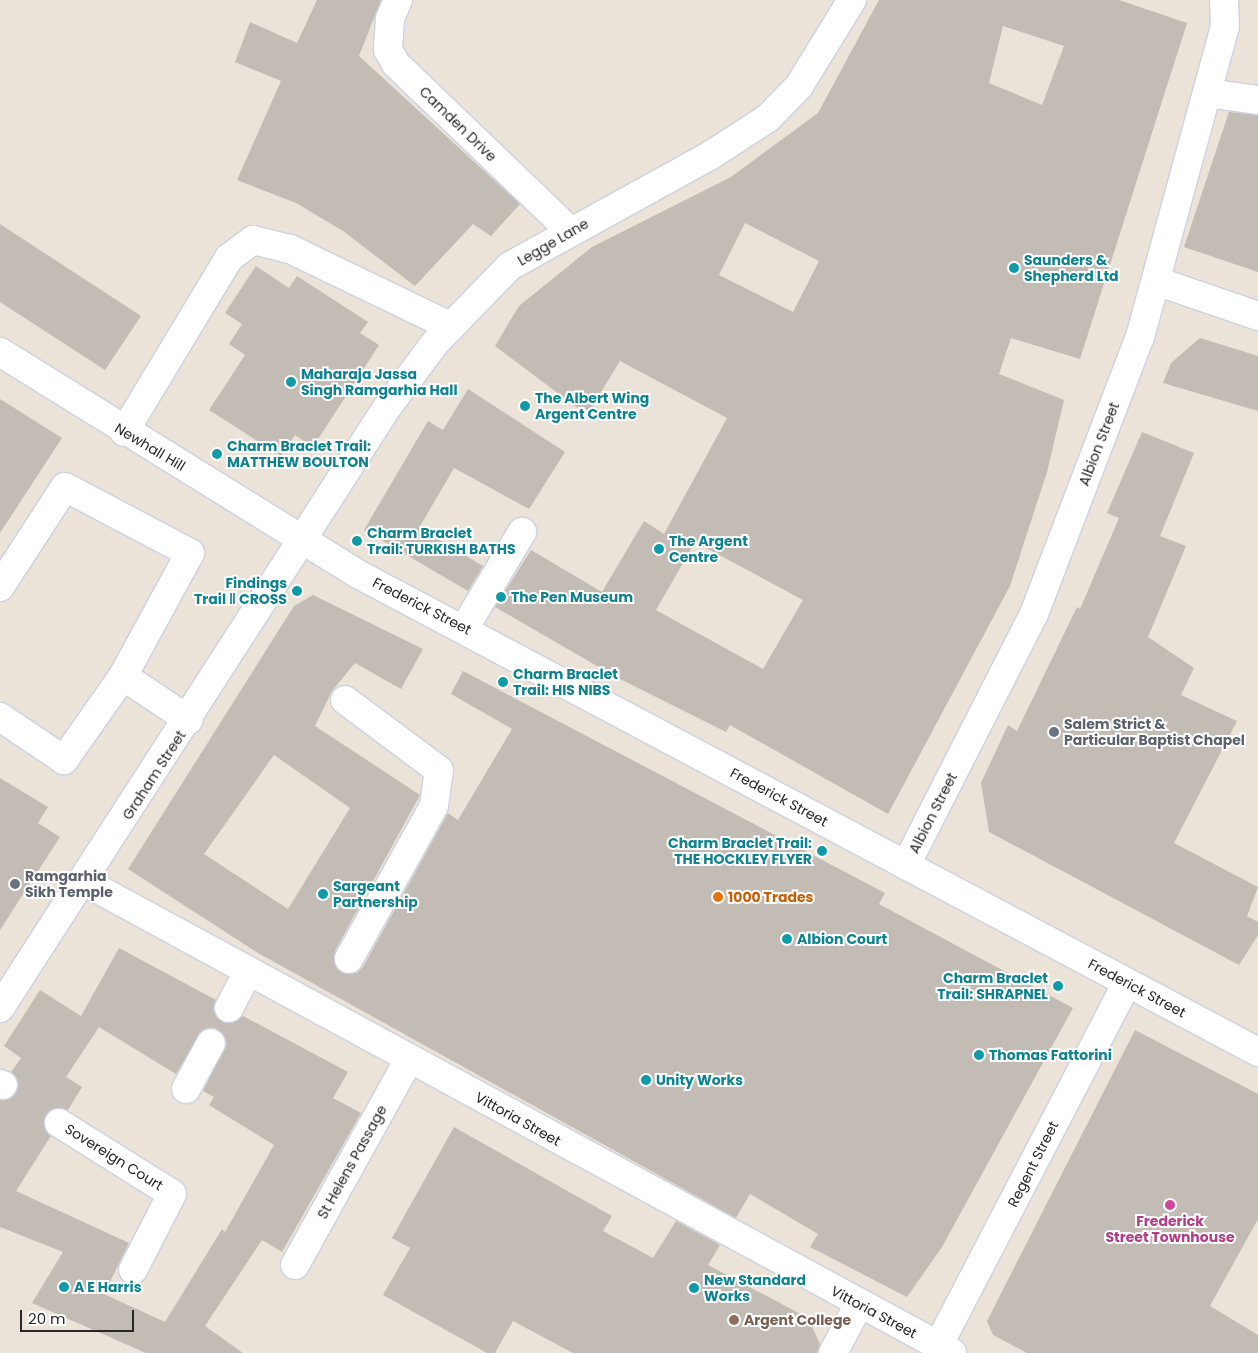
<!DOCTYPE html>
<meta charset="utf-8">
<style>
body{margin:0}
#map{position:relative;width:1258px;height:1353px;overflow:hidden;background:#ebe2d8;font-family:Poppins,sans-serif}
div>[style]{position:absolute}
.building>*{inset:0;background:#c2bcb5}
.minor-tunnel>*{height:28px;margin-top:-14px;transform-origin:0;background:repeating-linear-gradient(90deg,#c4bdb5 0 28px,transparent 0 42px)}
.roads{filter:drop-shadow(1px 0 #cdd1e1) drop-shadow(-1px 0 #cdd1e1) drop-shadow(0 1px #cdd1e1) drop-shadow(0 -1px #cdd1e1)}
.minor>*{height:28px;margin:-14px;padding:0 14px;transform-origin:14px;border-radius:14px;background:#fff}
.dots>*{width:14px;height:14px;translate:-50% -50%;box-sizing:border-box;border:2px solid #fff;border-radius:50%}
span{translate:-50% -50%;white-space:nowrap;text-align:center;line-height:1.15;-webkit-text-stroke:4px #fff;paint-order:stroke}
.street-label{font-size:14px;color:#272727}
.culture-label{font-size:14px;color:#0d838f;font-weight:700}
.left{translate:0 -50%;text-align:left}
.right{translate:-100% -50%;text-align:right}
.worship-label{font-size:14px;color:#5b616d;font-weight:700}
.food-label{font-size:14px;color:#c56008;font-weight:700}
.hotel-label{font-size:14px;color:#b23c85;font-weight:700}
.education-label{font-size:14px;color:#785e54;font-weight:700}
.scale{position:absolute;left:20px;top:1310px;width:114px;height:22px;box-sizing:border-box;border:2px solid #272727;border-top:0;padding-left:6px;font-size:15px;line-height:18px;white-space:nowrap;color:#272727;-webkit-text-stroke:4px #fff;paint-order:stroke}
</style>
<div id="map">
<div class="building">
<i style="clip-path:polygon(317px 0,381px 0,359px 56px,520px 204px,491px 236px,473px 224px,415px 286px,343px 231px,296px 203px,237px 180px,281px 81px,235px 62px,250px 22px,297px 43px)"></i>
<i style="clip-path:polygon(evenodd,879px 0,1119px 0,1187px 23px,1080px 359px,1011px 338px,999px 374px,1064px 400px,1047px 472px,1010px 586px,888px 814px,730px 725px,726px 732px,616px 677px,495px 607px,531px 550px,602px 592px,644px 521px,664px 534px,727px 418px,620px 361px,587px 415px,495px 346px,519px 306px,592px 247px,731px 177px,818px 113px,879px 0,1003px 26px,1064px 46px,1042px 105px,989px 83px,1003px 26px,879px 0,745px 223px,819px 261px,793px 312px,719px 275px,745px 223px,879px 0,695px 542px,803px 600px,763px 669px,656px 610px,695px 542px)"></i>
<i style="clip-path:polygon(1229px 112px,1258px 115px,1258px 272px,1184px 247px)"></i>
<i style="clip-path:polygon(0 224px,141px 316px,105px 370px,0 302px)"></i>
<i style="clip-path:polygon(256px 266px,289px 288px,297px 276px,368px 322px,360px 333px,379px 345px,313px 447px,295px 435px,281px 456px,209px 410px,245px 355px,229px 344px,242px 324px,225px 313px)"></i>
<i style="clip-path:polygon(1200px 338px,1258px 356px,1258px 411px,1163px 383px,1171px 363px)"></i>
<i style="clip-path:polygon(468px 389px,565px 452px,529px 509px,454px 468px,419px 528px,483px 566px,468px 591px,364px 530px,428px 421px,443px 430px)"></i>
<i style="clip-path:polygon(0 399px,62px 438px,0 533px)"></i>
<i style="clip-path:polygon(1142px 432px,1194px 453px,1160px 536px,1186px 546px,1148px 637px,1194px 668px,1181px 695px,1237px 721px,1174px 843px,1258px 887px,1247px 916px,1258px 922px,1258px 935px,1239px 965px,989px 832px,981px 783px,1008px 725px,1017px 731px,1077px 607px,1080px 609px,1119px 518px,1107px 513px)"></i>
<i style="clip-path:polygon(evenodd,313px 595px,423px 649px,401px 689px,355px 663px,332px 691px,315px 726px,420px 795px,335px 951px,335px 967px,342px 973px,357px 973px,363px 967px,448px 813px,458px 820px,512px 729px,451px 694px,463px 671px,885px 893px,879px 904px,1073px 1008px,942px 1247px,907px 1297px,810px 1247px,818px 1234px,750px 1194px,736px 1218px,258px 953px,128px 869px,294px 606px,313px 595px,274px 755px,350px 808px,288px 909px,204px 854px,274px 755px)"></i>
<i style="clip-path:polygon(0 778px,48px 807px,38px 823px,60px 837px,0 930px)"></i>
<i style="clip-path:polygon(evenodd,119px 948px,216px 1000px,213px 1009px,221px 1022px,230px 1024px,243px 1016px,348px 1072px,333px 1098px,361px 1113px,282px 1252px,262px 1240px,205px 1326px,243px 1353px,146px 1353px,32px 1303px,63px 1252px,0 1227px,0 1100px,13px 1097px,18px 1090px,18px 1081px,11px 1072px,21px 1058px,4px 1046px,40px 990px,81px 1016px,119px 948px,89px 1021px,176px 1074px,202px 1030px,219px 1030px,227px 1043px,203px 1091px,214px 1097px,209px 1105px,274px 1145px,225px 1232px,222px 1229px,165px 1322px,104px 1294px,129px 1243px,16px 1191px,51px 1136px,43px 1123px,46px 1114px,59px 1107px,68px 1110px,82px 1087px,66px 1077px,99px 1027px,89px 1021px)"></i>
<i style="clip-path:polygon(1135px 1030px,1258px 1094px,1258px 1219px,1210px 1306px,1258px 1335px,1258px 1353px,1027px 1353px,993px 1335px,987px 1321px)"></i>
<i style="clip-path:polygon(454px 1127px,612px 1216px,603px 1231px,653px 1258px,676px 1221px,720px 1245px,708px 1265px,808px 1318px,820px 1344px,817px 1353px,573px 1353px,513px 1321px,495px 1353px,487px 1353px,383px 1295px,410px 1248px,392px 1238px)"></i>
</div>
<div class="minor-tunnel">
<i style="left:330px;top:993px;width:39px;rotate:-61deg"></i>
<i style="left:211px;top:1043px;width:39px;rotate:-63deg"></i>
<i style="left:3px;top:1085px;width:68px;rotate:34.2deg"></i>
</div>
<div class="roads">
<div class="minor">
<i style="left:398px;top:0;width:21px;rotate:113deg"></i>
<i style="left:390px;top:19px;width:31px;rotate:94deg"></i>
<i style="left:388px;top:50px;width:16px;rotate:60deg"></i>
<i style="left:396px;top:64px;width:241px;rotate:43.8deg"></i>
<i style="left:1207px;top:93px;width:51px;rotate:7.8deg"></i>
<i style="left:1156px;top:281px;width:108px;rotate:18.9deg"></i>
<i style="left:0;top:352px;width:419px;rotate:31.8deg"></i>
<i style="left:356px;top:573px;width:1021px;rotate:27.97deg"></i>
<i style="left:124px;top:432px;width:203px;rotate:-58.9deg"></i>
<i style="left:229px;top:258px;width:30px;rotate:-37deg"></i>
<i style="left:253px;top:240px;width:38px;rotate:14deg"></i>
<i style="left:290px;top:249px;width:178px;rotate:25.7deg"></i>
<i style="left:0;top:587px;width:119px;rotate:-57deg"></i>
<i style="left:65px;top:487px;width:141px;rotate:27.8deg"></i>
<i style="left:190px;top:553px;width:140px;rotate:118.6deg"></i>
<i style="left:123px;top:676px;width:103px;rotate:125.1deg"></i>
<i style="left:64px;top:760px;width:77px;rotate:-146.1deg"></i>
<i style="left:465px;top:627px;width:111px;rotate:-59deg"></i>
<i style="left:123px;top:676px;width:79px;rotate:33.7deg"></i>
<i style="left:345px;top:700px;width:117px;rotate:36.7deg"></i>
<i style="left:439px;top:770px;width:36px;rotate:98deg"></i>
<i style="left:434px;top:806px;width:175px;rotate:119.1deg"></i>
<i style="left:906px;top:865px;width:282px;rotate:-63deg"></i>
<i style="left:1034px;top:614px;width:297px;rotate:-69.1deg"></i>
<i style="left:1140px;top:337px;width:321px;rotate:-74.7deg"></i>
<i style="left:1225px;top:27px;width:27px;rotate:-92deg"></i>
<i style="left:85px;top:882px;width:987px;rotate:28.51deg"></i>
<i style="left:0;top:1008px;width:713px;rotate:-57.2deg"></i>
<i style="left:386px;top:409px;width:82px;rotate:-53.4deg"></i>
<i style="left:435px;top:343px;width:107px;rotate:-45.8deg"></i>
<i style="left:510px;top:266px;width:230px;rotate:-28.9deg"></i>
<i style="left:711px;top:155px;width:68px;rotate:-33deg"></i>
<i style="left:768px;top:118px;width:45px;rotate:-45.9deg"></i>
<i style="left:799px;top:86px;width:101px;rotate:-58.4deg"></i>
<i style="left:229px;top:1008px;width:41px;rotate:-62.2deg"></i>
<i style="left:0;top:1084px;width:3px;rotate:18deg"></i>
<i style="left:186px;top:1089px;width:52px;rotate:-61.5deg"></i>
<i style="left:59px;top:1123px;width:133px;rotate:32.1deg"></i>
<i style="left:172px;top:1194px;width:85px;rotate:117.2deg"></i>
<i style="left:295px;top:1265px;width:235px;rotate:-61deg"></i>
<i style="left:938px;top:1346px;width:409px;rotate:-62.5deg"></i>
<i style="left:833px;top:1353px;width:55px;rotate:-62deg"></i>
</div>
</div>
<div class="dots">
<i style="left:1014px;top:268px;background:#0f9aa8"></i>
<i style="left:291px;top:382px;background:#0f9aa8"></i>
<i style="left:525px;top:406px;background:#0f9aa8"></i>
<i style="left:217px;top:454px;background:#0f9aa8"></i>
<i style="left:357px;top:541px;background:#0f9aa8"></i>
<i style="left:659px;top:549px;background:#0f9aa8"></i>
<i style="left:297px;top:591px;background:#0f9aa8"></i>
<i style="left:501px;top:597px;background:#0f9aa8"></i>
<i style="left:503px;top:682px;background:#0f9aa8"></i>
<i style="left:1054px;top:732px;background:#6b7280"></i>
<i style="left:822px;top:851px;background:#0f9aa8"></i>
<i style="left:15px;top:884px;background:#6b7280"></i>
<i style="left:323px;top:894px;background:#0f9aa8"></i>
<i style="left:718px;top:897px;background:#e8710a"></i>
<i style="left:787px;top:939px;background:#0f9aa8"></i>
<i style="left:1058px;top:986px;background:#0f9aa8"></i>
<i style="left:979px;top:1055px;background:#0f9aa8"></i>
<i style="left:646px;top:1080px;background:#0f9aa8"></i>
<i style="left:1170px;top:1205px;background:#d1479c"></i>
<i style="left:64px;top:1287px;background:#0f9aa8"></i>
<i style="left:694px;top:1288px;background:#0f9aa8"></i>
<i style="left:734px;top:1320px;background:#8d6e63"></i>
</div>
<div class="street-label">
<span style="left:458px;top:124px;rotate:44deg">Camden Drive</span>
<span style="left:553px;top:242px;rotate:-30deg">Legge Lane</span>
<span style="left:1099px;top:444px;rotate:-69deg">Albion Street</span>
<span style="left:150px;top:447px;rotate:31deg">Newhall Hill</span>
<span style="left:422px;top:606px;rotate:27deg">Frederick Street</span>
<span style="left:154px;top:775px;rotate:-57deg">Graham Street</span>
<span style="left:779px;top:797px;rotate:28deg">Frederick Street</span>
<span style="left:933px;top:813px;rotate:-63deg">Albion Street</span>
<span style="left:1137px;top:988px;rotate:28deg">Frederick Street</span>
<span style="left:518px;top:1119px;rotate:29deg">Vittoria Street</span>
<span style="left:114px;top:1157px;rotate:32deg">Sovereign Court</span>
<span style="left:352px;top:1162px;rotate:-61deg">St Helens Passage</span>
<span style="left:1033px;top:1164px;rotate:-63deg">Regent Street</span>
<span style="left:874px;top:1312px;rotate:28deg">Vittoria Street</span>
</div>
<div class="culture-label">
<span class="left" style="left:1024px;top:268px">Saunders &amp;<br>Shepherd Ltd</span>
<span class="left" style="left:301px;top:382px">Maharaja Jassa<br>Singh Ramgarhia Hall</span>
<span class="left" style="left:535px;top:406px">The Albert Wing<br>Argent Centre</span>
<span class="left" style="left:227px;top:454px">Charm Braclet Trail:<br>MATTHEW BOULTON</span>
<span class="left" style="left:367px;top:541px">Charm Braclet<br>Trail: TURKISH BATHS</span>
<span class="left" style="left:669px;top:549px">The Argent<br>Centre</span>
<span class="right" style="left:287px;top:591px">Findings<br>Trail ‖ CROSS</span>
<span class="left" style="left:511px;top:597px">The Pen Museum</span>
<span class="left" style="left:513px;top:682px">Charm Braclet<br>Trail: HIS NIBS</span>
<span class="right" style="left:812px;top:851px">Charm Braclet Trail:<br>THE HOCKLEY FLYER</span>
<span class="left" style="left:333px;top:894px">Sargeant<br>Partnership</span>
<span class="left" style="left:797px;top:939px">Albion Court</span>
<span class="right" style="left:1048px;top:986px">Charm Braclet<br>Trail: SHRAPNEL</span>
<span class="left" style="left:989px;top:1055px">Thomas Fattorini</span>
<span class="left" style="left:656px;top:1080px">Unity Works</span>
<span class="left" style="left:704px;top:1288px">New Standard<br>Works</span>
<span class="left" style="left:74px;top:1287px">A E Harris</span>
</div>
<div class="worship-label">
<span class="left" style="left:1064px;top:732px">Salem Strict &amp;<br>Particular Baptist Chapel</span>
<span class="left" style="left:25px;top:884px">Ramgarhia<br>Sikh Temple</span>
</div>
<div class="food-label">
<span class="left" style="left:728px;top:897px">1000 Trades</span>
</div>
<div class="hotel-label">
<span style="left:1170px;top:1229px">Frederick<br>Street Townhouse</span>
</div>
<div class="education-label">
<span class="left" style="left:744px;top:1320px">Argent College</span>
</div>
<div class="scale">20 m</div>
</div>
